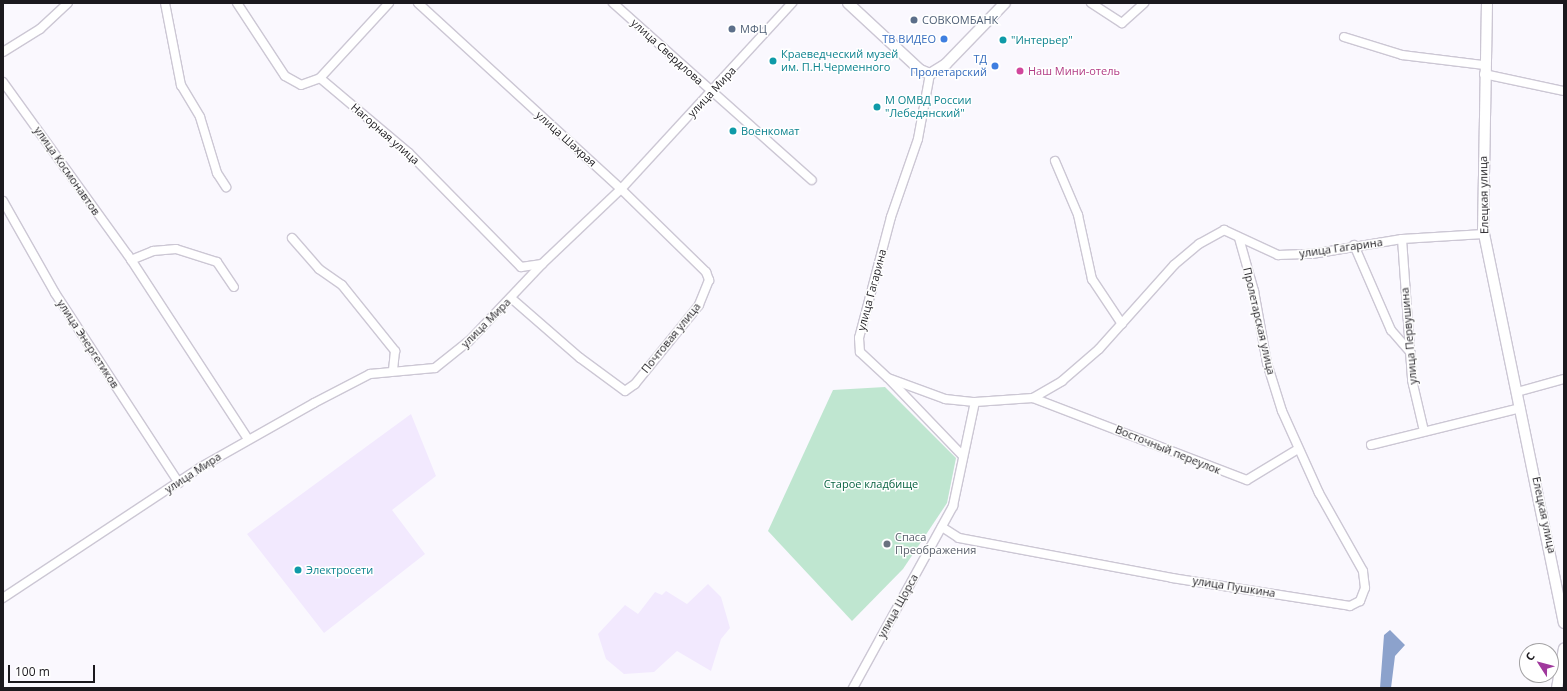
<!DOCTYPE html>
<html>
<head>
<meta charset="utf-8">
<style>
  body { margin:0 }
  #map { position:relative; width:1567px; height:691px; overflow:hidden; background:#faf8fe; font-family:"Open Sans",sans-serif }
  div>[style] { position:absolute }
  .built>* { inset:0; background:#f2e9fe }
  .green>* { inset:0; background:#bfe6d0 }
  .water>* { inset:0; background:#8ca2cc }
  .roads { filter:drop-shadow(1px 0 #ccc7d4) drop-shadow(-1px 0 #ccc7d4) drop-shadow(0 1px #ccc7d4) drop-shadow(0 -1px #ccc7d4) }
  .minor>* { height:8px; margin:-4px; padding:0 4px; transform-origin:4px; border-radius:4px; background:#fff }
  .major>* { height:10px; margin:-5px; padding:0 5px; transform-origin:5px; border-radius:5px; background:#fff }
  .dots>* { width:11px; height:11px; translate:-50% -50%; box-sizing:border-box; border:2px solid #fff; border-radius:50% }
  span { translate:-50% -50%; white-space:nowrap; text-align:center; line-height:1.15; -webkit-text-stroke:3px #fff; paint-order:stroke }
  .service-label { font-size:11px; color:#4e5e75 }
  .left { translate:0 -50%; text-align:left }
  .shop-label { font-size:11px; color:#366cbe }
  .right { translate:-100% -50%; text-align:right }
  .culture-label { font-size:11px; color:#0d838f }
  .street-label { font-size:11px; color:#1b191e }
  .hotel-label { font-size:11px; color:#b23c85 }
  .park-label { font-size:11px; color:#096341 }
  .worship-label { font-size:11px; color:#5b616d }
  .frame { position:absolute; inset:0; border:4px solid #1b191e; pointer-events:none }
  .north { position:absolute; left:1519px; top:643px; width:40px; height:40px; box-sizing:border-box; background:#fff; border:1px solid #a4a3a5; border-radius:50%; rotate:306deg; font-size:11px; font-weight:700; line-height:16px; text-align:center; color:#1b191e }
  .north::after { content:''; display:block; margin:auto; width:14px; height:18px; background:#a0399d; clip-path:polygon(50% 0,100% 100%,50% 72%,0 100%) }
  .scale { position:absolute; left:8px; top:665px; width:87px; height:18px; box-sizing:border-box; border:2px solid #1b191e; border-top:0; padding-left:5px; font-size:12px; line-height:14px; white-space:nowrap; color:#1b191e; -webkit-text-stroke:3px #fff; paint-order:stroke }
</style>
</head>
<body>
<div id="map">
  <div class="built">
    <div style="clip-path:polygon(411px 414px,436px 476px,392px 510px,425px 554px,324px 633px,247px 534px)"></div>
    <div style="clip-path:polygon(708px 584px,721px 597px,730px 628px,721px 639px,711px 671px,677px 651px,654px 672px,624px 674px,606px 659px,598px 634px,625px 605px,638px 614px,655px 592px,662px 595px,666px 591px,687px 604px)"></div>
  </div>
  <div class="green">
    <div style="clip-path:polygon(885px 387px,956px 458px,947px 503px,903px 569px,852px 621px,768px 531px,833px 390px)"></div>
  </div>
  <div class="water">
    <div style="clip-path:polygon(1390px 630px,1405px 645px,1395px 656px,1391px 688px,1380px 688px,1384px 635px)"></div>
  </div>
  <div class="roads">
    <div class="minor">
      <div style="left:165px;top:3px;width:84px;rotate:79deg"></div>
      <div style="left:181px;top:85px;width:37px;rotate:59deg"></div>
      <div style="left:200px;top:117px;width:59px;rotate:73.1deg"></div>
      <div style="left:217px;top:173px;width:17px;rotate:57deg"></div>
      <div style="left:237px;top:3px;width:87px;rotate:56.7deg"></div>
      <div style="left:285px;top:76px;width:18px;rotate:29deg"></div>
      <div style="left:301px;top:85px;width:20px;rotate:-20deg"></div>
      <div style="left:320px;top:78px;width:102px;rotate:-47.4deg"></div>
      <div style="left:418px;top:3px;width:275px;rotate:42.5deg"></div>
      <div style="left:621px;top:189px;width:119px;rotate:44.3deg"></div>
      <div style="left:706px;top:272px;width:9px;rotate:69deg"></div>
      <div style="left:709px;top:280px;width:27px;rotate:112deg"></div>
      <div style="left:699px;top:305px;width:102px;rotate:129deg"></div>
      <div style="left:635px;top:384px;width:12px;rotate:145deg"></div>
      <div style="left:625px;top:391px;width:56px;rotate:-143.7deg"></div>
      <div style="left:580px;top:358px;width:91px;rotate:-139deg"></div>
      <div style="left:613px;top:3px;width:266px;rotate:41.7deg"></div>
      <div style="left:1091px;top:3px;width:37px;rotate:33deg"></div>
      <div style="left:1122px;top:23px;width:30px;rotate:-42deg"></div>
      <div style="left:1344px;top:37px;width:61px;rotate:17.2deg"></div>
      <div style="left:1402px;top:55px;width:83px;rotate:7deg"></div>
      <div style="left:3px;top:52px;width:44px;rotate:-31.9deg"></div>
      <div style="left:40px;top:29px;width:38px;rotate:-43deg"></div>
      <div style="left:930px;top:74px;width:66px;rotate:100.5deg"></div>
      <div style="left:918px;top:139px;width:83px;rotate:109.1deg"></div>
      <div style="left:891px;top:217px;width:125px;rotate:104.8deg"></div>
      <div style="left:859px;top:338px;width:14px;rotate:86deg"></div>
      <div style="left:860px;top:352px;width:38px;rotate:43deg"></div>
      <div style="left:888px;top:378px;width:61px;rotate:20.2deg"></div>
      <div style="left:945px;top:399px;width:30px;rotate:6deg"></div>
      <div style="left:975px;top:402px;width:58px;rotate:-3.9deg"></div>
      <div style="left:1033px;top:398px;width:34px;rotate:-30deg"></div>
      <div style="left:1062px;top:381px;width:49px;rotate:-40.9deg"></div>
      <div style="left:1099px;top:349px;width:113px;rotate:-48.2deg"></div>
      <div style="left:1174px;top:265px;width:33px;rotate:-40deg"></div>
      <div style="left:1199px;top:244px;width:29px;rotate:-29deg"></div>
      <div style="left:1224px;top:230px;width:60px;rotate:24.8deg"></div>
      <div style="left:1278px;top:255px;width:34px;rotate:-2deg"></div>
      <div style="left:1312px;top:254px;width:91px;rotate:-9.5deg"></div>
      <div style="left:1402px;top:239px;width:82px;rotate:-3.5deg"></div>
      <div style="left:1484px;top:74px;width:82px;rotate:12deg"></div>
      <div style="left:320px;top:78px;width:116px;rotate:40.1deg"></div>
      <div style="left:409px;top:153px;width:160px;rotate:45.5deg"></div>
      <div style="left:521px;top:267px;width:21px;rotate:-8deg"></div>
      <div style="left:3px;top:82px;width:213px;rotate:54.2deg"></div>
      <div style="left:128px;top:255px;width:220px;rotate:56.9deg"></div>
      <div style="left:1055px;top:161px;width:59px;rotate:66.9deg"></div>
      <div style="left:1078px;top:215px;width:66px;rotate:77.7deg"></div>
      <div style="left:1092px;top:279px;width:54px;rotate:56.3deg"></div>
      <div style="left:3px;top:201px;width:106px;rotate:60.5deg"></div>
      <div style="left:55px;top:293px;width:227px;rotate:56.9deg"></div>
      <div style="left:292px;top:238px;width:41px;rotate:48.9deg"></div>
      <div style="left:319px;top:269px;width:28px;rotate:35deg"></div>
      <div style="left:342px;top:285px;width:85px;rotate:51.2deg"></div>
      <div style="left:395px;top:351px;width:20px;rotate:96deg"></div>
      <div style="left:1402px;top:239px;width:141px;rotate:85.9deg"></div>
      <div style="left:1412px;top:380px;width:52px;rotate:76.8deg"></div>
      <div style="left:1354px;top:245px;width:93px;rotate:66.5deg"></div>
      <div style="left:1391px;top:330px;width:30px;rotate:49deg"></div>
      <div style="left:131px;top:260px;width:24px;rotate:-22deg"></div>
      <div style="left:153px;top:251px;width:23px;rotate:-5deg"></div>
      <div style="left:176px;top:249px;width:43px;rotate:17.6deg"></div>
      <div style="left:217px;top:262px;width:30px;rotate:56deg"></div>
      <div style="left:890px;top:380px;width:104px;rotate:46.2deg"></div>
      <div style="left:1517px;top:392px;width:49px;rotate:-15.5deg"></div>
      <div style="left:1033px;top:398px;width:229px;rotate:21deg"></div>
      <div style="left:1247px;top:480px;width:60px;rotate:-31.3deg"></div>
      <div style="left:1371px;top:445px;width:154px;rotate:-13.9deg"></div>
      <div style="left:942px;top:527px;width:20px;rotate:33deg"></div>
      <div style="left:959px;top:538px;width:217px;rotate:10.6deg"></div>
      <div style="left:1172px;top:578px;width:180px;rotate:8.9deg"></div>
      <div style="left:1350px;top:606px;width:11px;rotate:-27deg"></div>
      <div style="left:1360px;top:601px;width:14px;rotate:-69deg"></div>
      <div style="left:1365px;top:588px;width:17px;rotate:-97deg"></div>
      <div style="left:1363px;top:571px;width:90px;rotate:-119.4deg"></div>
      <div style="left:1319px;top:493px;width:90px;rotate:-114.3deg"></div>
      <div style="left:1282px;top:411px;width:50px;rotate:-107.4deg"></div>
      <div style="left:1267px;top:363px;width:73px;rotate:-100.2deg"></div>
      <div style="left:1254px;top:291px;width:55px;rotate:-105.8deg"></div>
      <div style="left:3px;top:598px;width:237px;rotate:-33.5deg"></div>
      <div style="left:201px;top:467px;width:130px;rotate:-29.5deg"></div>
      <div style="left:314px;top:403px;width:63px;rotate:-27.4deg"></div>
      <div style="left:370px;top:374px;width:65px;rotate:-5.3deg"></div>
      <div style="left:435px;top:368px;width:43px;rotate:-38.5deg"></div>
      <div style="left:469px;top:341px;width:106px;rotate:-46.5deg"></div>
      <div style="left:542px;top:264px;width:109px;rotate:-43.5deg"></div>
      <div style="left:621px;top:189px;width:253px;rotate:-47.4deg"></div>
      <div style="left:853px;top:688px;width:208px;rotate:-61.2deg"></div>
      <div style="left:953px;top:506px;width:106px;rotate:-78.1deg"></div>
    </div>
    <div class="major">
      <div style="left:848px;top:3px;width:98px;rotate:42.9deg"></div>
      <div style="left:920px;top:70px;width:11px;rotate:22deg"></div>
      <div style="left:930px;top:74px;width:19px;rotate:-32deg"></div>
      <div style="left:946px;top:64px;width:85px;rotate:-46deg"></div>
      <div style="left:1487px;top:3px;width:226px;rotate:91deg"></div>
      <div style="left:1483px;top:229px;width:402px;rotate:78.4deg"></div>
      <div style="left:1557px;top:688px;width:40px;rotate:-80deg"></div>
    </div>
  </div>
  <div class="dots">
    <div style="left:914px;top:20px;background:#5c6f8a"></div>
    <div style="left:732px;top:29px;background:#5c6f8a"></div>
    <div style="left:944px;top:39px;background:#3f7fe0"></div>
    <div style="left:1003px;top:40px;background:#0f9aa8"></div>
    <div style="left:773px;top:61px;background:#0f9aa8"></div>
    <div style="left:995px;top:66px;background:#3f7fe0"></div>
    <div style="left:1020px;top:71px;background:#d1479c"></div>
    <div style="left:877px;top:107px;background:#0f9aa8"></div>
    <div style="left:733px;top:131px;background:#0f9aa8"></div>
    <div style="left:887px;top:544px;background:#6b7280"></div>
    <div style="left:298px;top:570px;background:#0f9aa8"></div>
  </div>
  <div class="service-label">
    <span class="left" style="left:922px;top:20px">СОВКОМБАНК</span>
    <span class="left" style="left:740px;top:29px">МФЦ</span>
  </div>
  <div class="shop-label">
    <span class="right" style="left:936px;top:39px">ТВ ВИДЕО</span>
    <span class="right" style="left:987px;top:66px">ТД<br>Пролетарский</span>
  </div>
  <div class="culture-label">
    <span class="left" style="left:1011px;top:40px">"Интерьер"</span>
    <span class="left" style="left:781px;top:61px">Краеведческий музей<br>им. П.Н.Черменного</span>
    <span class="left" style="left:885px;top:107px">М ОМВД России<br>"Лебедянский"</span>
    <span class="left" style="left:741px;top:131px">Военкомат</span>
    <span class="left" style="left:306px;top:570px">Электросети</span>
  </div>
  <div class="street-label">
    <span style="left:667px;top:52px;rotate:42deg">улица Свердлова</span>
    <span style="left:712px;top:92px;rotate:-47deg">улица Мира</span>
    <span style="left:385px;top:134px;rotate:41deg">Нагорная улица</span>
    <span style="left:566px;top:139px;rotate:42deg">улица Шахрая</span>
    <span style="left:67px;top:171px;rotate:55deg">улица Космонавтов</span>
    <span style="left:1484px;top:195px;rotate:-91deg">Елецкая улица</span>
    <span style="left:1341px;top:248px;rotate:-8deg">улица Гагарина</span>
    <span style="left:872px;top:290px;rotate:-75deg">улица Гагарина</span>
    <span style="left:1259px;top:321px;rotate:77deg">Пролетарская улица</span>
    <span style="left:486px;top:323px;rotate:-45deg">улица Мира</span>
    <span style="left:1409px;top:336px;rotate:-95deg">улица Первушина</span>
    <span style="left:671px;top:338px;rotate:-51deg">Почтовая улица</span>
    <span style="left:88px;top:344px;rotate:57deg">улица Энергетиков</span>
    <span style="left:1168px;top:450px;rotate:22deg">Восточный переулок</span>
    <span style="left:193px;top:473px;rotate:-33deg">улица Мира</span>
    <span style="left:1544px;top:515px;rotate:78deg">Елецкая улица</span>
    <span style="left:1234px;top:587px;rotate:9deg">улица Пушкина</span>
    <span style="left:898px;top:606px;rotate:-61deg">улица Щорса</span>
  </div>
  <div class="hotel-label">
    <span class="left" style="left:1028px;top:71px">Наш Мини-отель</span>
  </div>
  <div class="park-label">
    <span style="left:871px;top:484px">Старое кладбище</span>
  </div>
  <div class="worship-label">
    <span class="left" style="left:895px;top:544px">Спаса<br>Преображения</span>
  </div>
  <div class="frame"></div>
  <div class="north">С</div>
  <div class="scale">100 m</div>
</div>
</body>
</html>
